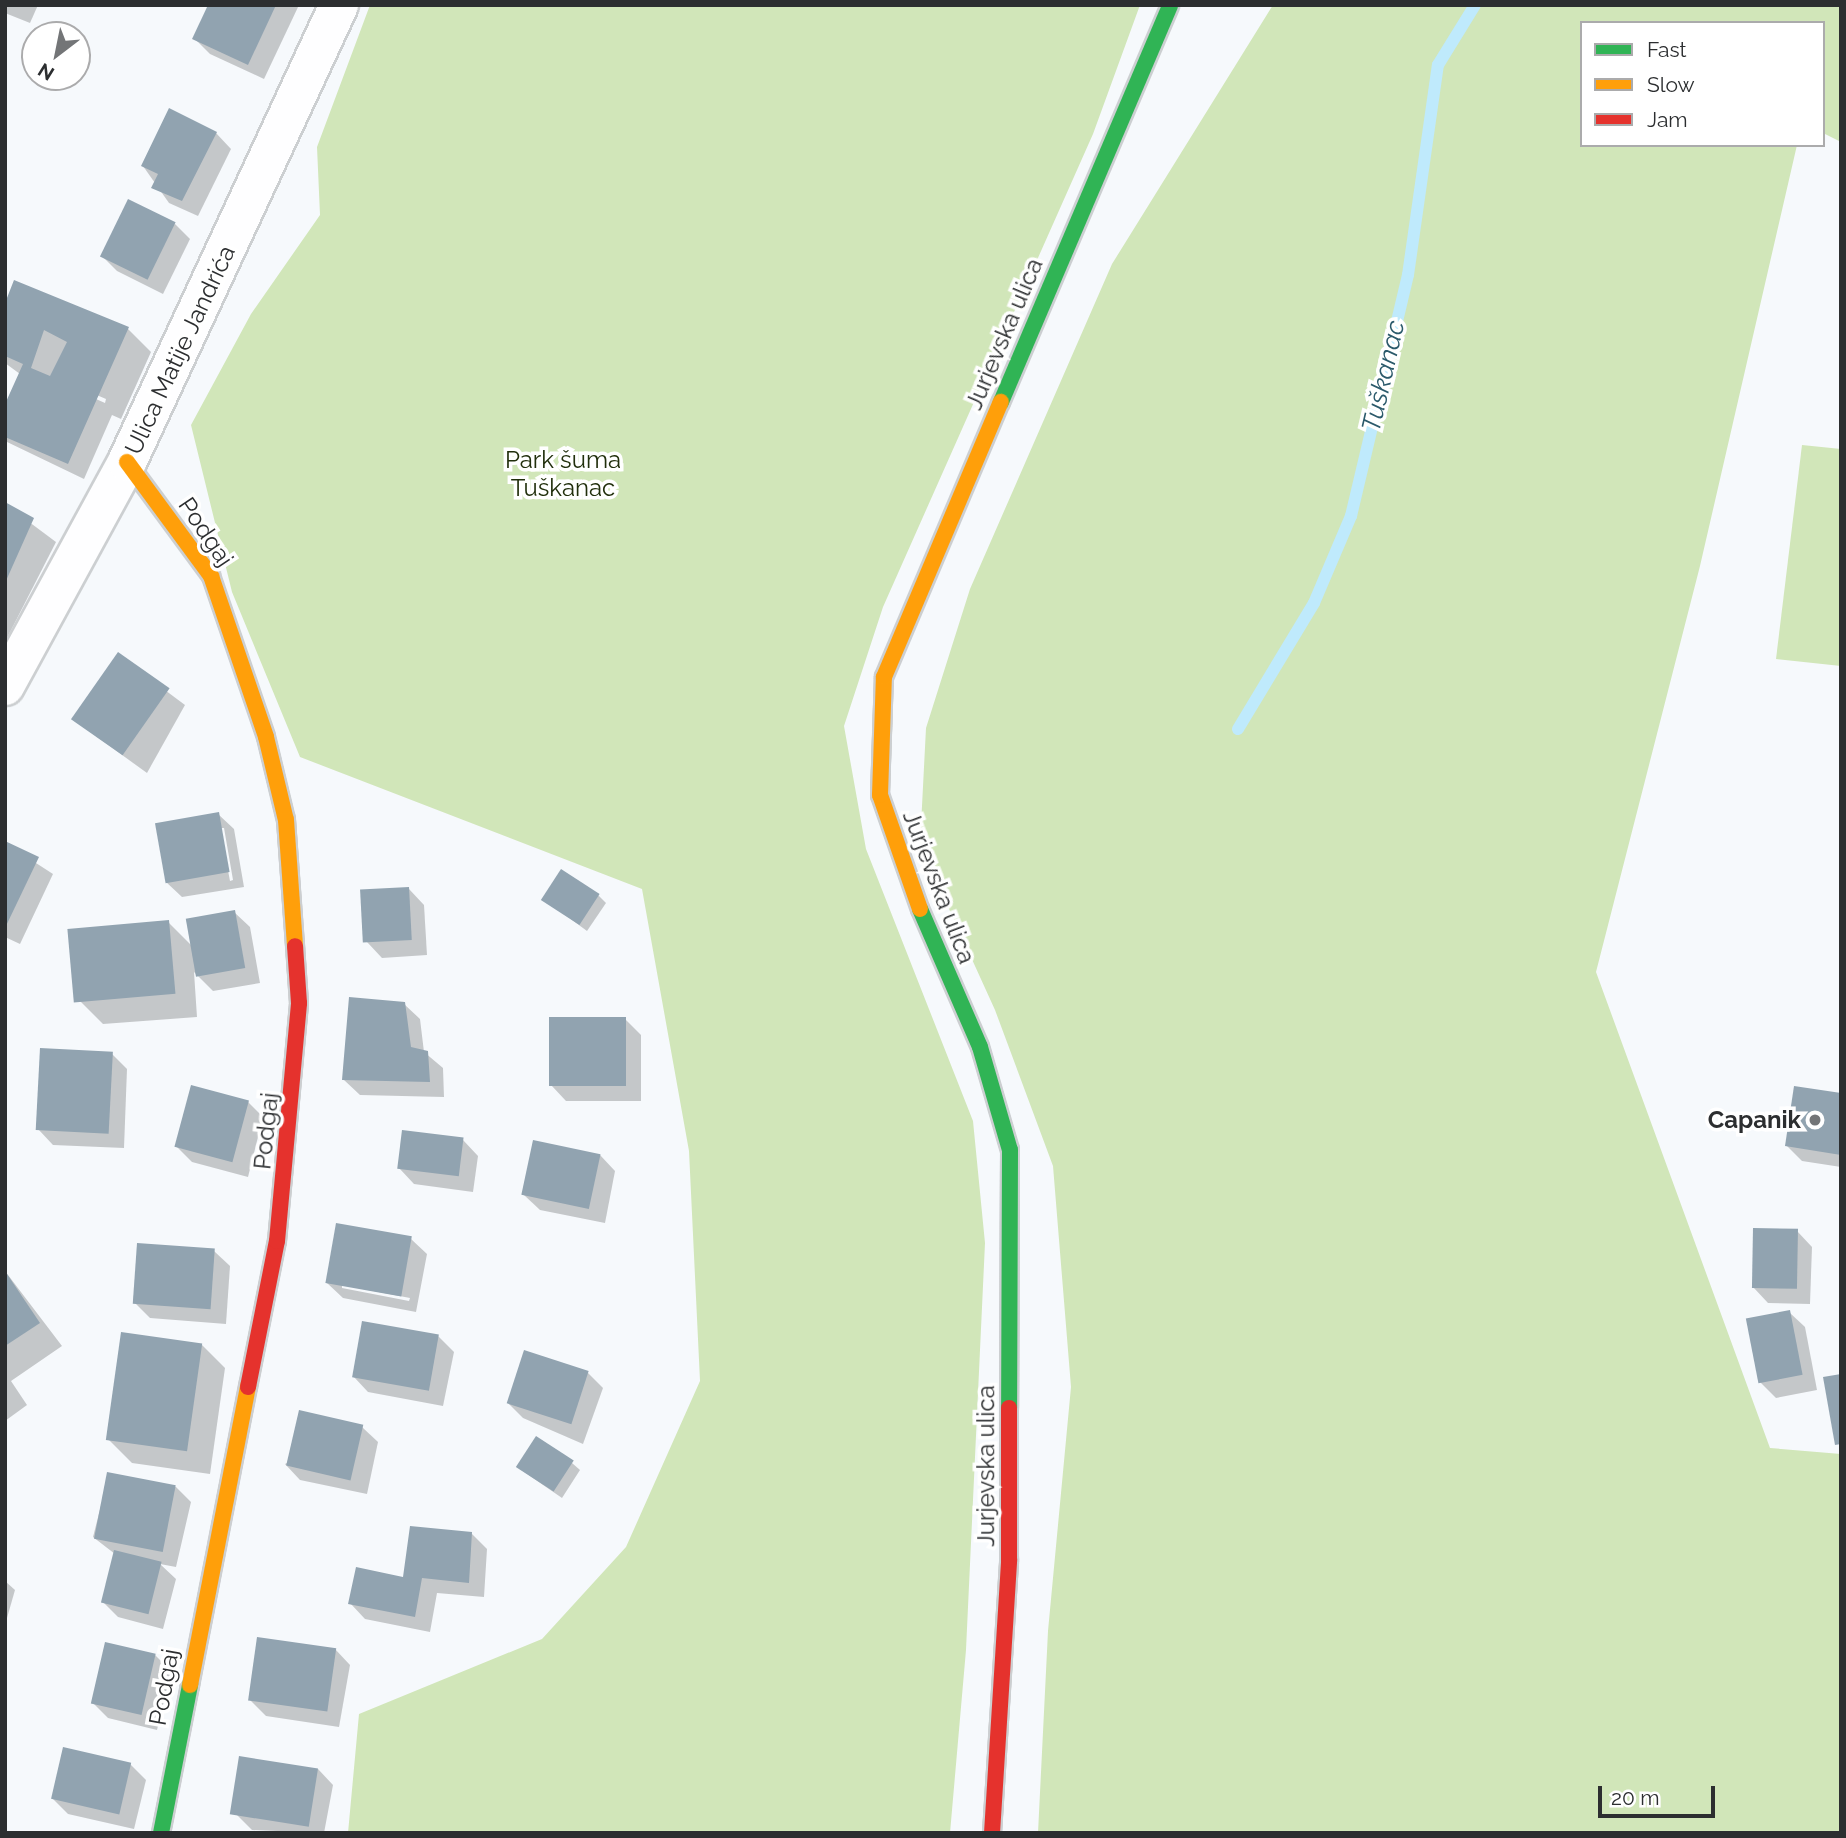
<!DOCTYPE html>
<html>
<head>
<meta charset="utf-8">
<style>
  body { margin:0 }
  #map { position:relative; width:1846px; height:1838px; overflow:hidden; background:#f6f9fc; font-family:Raleway,sans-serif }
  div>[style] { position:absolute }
  .green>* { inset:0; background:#d1e6b9 }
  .shadow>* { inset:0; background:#0003 }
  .stream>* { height:12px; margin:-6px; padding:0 6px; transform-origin:6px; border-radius:6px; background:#bfeafc }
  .building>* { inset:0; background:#91a3b0; transform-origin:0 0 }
  .roads { filter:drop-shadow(2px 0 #cccfd1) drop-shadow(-2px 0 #cccfd1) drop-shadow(0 2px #cccfd1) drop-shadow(0 -2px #cccfd1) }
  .street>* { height:38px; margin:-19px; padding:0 19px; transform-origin:19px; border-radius:19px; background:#fefeff }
  .fast>* { height:16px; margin:-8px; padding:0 8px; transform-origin:8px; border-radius:8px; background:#30b455 }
  .slow>* { height:16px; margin:-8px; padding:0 8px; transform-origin:8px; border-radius:8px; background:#ff9f0a }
  .jam>* { height:16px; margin:-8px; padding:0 8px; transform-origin:8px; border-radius:8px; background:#e5322d }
  .dots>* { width:19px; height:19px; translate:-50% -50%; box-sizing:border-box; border:4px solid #fff; border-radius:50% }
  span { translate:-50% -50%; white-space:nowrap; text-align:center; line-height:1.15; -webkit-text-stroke:7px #fff; paint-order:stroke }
  .street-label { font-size:24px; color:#2c2e30 }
  .park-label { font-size:24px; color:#212f0c }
  .poi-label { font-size:24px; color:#2c2e30; font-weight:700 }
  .right { translate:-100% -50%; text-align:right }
  .water-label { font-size:26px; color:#2b5a6b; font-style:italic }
  .frame { position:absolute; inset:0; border:7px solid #2c2e30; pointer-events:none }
  .legend { position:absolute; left:1580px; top:21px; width:245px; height:126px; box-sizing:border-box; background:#fff; border:2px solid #ababac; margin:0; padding:9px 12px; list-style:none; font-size:21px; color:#2c2e30 }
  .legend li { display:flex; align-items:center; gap:14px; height:35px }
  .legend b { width:35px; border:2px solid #ababac }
  .north { position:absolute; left:21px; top:21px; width:70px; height:70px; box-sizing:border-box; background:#fff; border:2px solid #ababac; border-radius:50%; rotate:212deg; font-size:19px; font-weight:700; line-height:28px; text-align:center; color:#2c2e30 }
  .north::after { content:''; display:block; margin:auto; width:24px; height:32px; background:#737577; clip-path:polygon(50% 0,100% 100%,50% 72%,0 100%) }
  .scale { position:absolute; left:1598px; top:1786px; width:117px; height:32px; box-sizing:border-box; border:4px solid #2c2e30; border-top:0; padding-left:9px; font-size:21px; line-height:24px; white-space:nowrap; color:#2c2e30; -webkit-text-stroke:5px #fff; paint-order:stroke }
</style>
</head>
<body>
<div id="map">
  <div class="green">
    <div style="clip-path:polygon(370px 5px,1140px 5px,1093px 134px,883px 607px,844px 726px,866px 849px,973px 1121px,985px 1243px,966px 1650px,950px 1833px,348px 1833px,359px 1714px,542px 1639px,626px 1547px,700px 1381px,689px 1151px,642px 889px,300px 757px,232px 592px,191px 425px,251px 314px,320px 215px,317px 147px)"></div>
    <div style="clip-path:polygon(1273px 5px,1841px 5px,1841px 142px,1823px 133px,1823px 23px,1582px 23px,1582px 145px,1797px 145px,1700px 566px,1596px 972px,1770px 1448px,1841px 1454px,1841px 1833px,1038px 1833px,1048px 1631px,1071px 1387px,1053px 1166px,995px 1010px,920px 845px,926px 728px,970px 589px,1112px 264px)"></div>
    <div style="clip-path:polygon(1802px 445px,1841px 449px,1841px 666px,1776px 659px)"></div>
  </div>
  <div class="shadow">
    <div style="clip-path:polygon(5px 5px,38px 5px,30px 23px,5px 13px)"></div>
    <div style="clip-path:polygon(210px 5px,299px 5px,264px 79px,210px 54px,194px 38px)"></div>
    <div style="clip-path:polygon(216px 133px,231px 149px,198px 216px,169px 203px,143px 166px)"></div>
    <div style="clip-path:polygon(175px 224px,190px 239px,163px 294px,117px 271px,102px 256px)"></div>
    <div style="clip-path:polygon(evenodd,5px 308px,128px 329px,151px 352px,121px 419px,112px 415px,84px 479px,5px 441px,5px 408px,20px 374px,5px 363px,5px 308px,78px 387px,106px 399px,105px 403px,78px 391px,78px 387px)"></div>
    <div style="clip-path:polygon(5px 504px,56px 542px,5px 642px)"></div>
    <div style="clip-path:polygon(118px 655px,185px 705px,147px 773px,75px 721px)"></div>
    <div style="clip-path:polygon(evenodd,218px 814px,234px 829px,244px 887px,182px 897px,166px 882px,218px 814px,220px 828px,224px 828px,233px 880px,230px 881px,220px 828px)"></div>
    <div style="clip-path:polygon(5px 843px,53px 874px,20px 944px,5px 937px)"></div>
    <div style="clip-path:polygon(409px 889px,424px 905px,427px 955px,382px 958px,367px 942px)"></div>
    <div style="clip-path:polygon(598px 895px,606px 903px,587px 931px,549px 903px)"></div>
    <div style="clip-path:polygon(234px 912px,250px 927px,260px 983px,213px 991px,194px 972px,197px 1017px,103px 1024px,80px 1001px,168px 922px,192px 946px)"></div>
    <div style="clip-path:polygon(404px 1004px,420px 1019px,424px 1052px,443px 1068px,444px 1097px,360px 1095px,344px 1080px)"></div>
    <div style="clip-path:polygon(625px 1019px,641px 1035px,641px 1101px,566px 1101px,551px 1085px)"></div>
    <div style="clip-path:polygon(112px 1054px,127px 1069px,124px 1148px,53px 1145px,38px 1129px)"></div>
    <div style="clip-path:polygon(1841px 1095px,1841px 1167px,1802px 1161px,1787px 1146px)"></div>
    <div style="clip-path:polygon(248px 1102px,263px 1117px,248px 1177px,192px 1162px,176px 1146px)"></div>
    <div style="clip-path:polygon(463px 1140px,478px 1156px,473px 1192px,414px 1184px,399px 1168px)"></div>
    <div style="clip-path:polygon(600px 1155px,615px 1171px,605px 1223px,540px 1210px,524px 1195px)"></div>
    <div style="clip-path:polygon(1797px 1231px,1812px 1247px,1810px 1304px,1768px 1303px,1753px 1287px)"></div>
    <div style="clip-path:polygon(evenodd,411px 1239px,427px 1254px,416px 1312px,343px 1298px,327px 1283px,411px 1239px,342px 1285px,410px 1298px,409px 1301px,342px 1288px,342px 1285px)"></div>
    <div style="clip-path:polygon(214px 1251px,230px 1266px,226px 1324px,150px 1318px,135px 1303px)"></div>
    <div style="clip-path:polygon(5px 1271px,62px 1346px,11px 1381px,27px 1405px,5px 1421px)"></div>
    <div style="clip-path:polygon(1789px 1312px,1805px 1327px,1817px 1390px,1776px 1398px,1760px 1382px)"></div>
    <div style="clip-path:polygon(438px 1336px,454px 1352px,443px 1406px,368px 1392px,353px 1376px)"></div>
    <div style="clip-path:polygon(202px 1345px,225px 1368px,210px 1474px,132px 1463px,108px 1439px)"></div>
    <div style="clip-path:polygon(588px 1373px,603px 1388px,583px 1444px,523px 1418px,508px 1403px)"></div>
    <div style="clip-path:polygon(362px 1427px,378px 1442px,367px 1494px,300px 1480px,285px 1464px)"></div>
    <div style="clip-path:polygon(572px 1463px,580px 1470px,562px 1498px,517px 1467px)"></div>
    <div style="clip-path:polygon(109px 1474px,176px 1487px,191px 1502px,176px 1567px,160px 1564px,176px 1579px,163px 1629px,118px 1617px,102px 1601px,115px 1554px,93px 1537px)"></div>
    <div style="clip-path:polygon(471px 1533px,487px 1549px,484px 1597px,437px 1593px,430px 1632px,365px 1619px,350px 1603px,404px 1579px)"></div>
    <div style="clip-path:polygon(5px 1581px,15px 1590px,5px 1625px)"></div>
    <div style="clip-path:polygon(335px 1649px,350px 1665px,339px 1727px,266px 1716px,250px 1700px)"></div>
    <div style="clip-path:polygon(155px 1655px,171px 1671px,157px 1730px,108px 1718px,93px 1703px)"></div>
    <div style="clip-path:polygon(130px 1764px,146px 1780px,134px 1829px,68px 1814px,53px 1799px)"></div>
    <div style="clip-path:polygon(318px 1769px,333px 1785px,324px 1833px,252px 1830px,236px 1814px)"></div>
  </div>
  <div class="stream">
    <div style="left:1238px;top:729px;width:147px;rotate:-58.9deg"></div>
    <div style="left:1314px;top:603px;width:95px;rotate:-67deg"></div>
    <div style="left:1351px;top:516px;width:248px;rotate:-76.7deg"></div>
    <div style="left:1408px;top:275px;width:212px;rotate:-81.9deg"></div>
    <div style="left:1438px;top:65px;width:70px;rotate:-58.3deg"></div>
  </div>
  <div class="building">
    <div style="clip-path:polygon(208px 5px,276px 5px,248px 65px,192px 39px)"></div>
    <div style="clip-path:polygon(169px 108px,217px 132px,182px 201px,151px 188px,158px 174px,141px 166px)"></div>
    <div style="left:128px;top:199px;width:53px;height:64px;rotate:26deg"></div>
    <div style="clip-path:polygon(evenodd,14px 280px,129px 327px,68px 464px,5px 437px,5px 404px,23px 364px,5px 356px,5px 303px,14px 280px,44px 330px,67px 342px,50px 376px,31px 368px,44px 330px)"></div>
    <div style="clip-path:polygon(5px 502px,34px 518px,5px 583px)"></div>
    <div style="left:118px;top:652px;width:63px;height:82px;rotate:35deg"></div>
    <div style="left:219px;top:812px;width:61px;height:65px;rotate:80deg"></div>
    <div style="clip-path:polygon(5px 841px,39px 857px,5px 928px)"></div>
    <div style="left:561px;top:869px;width:46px;height:37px;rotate:33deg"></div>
    <div style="left:409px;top:887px;width:53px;height:49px;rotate:87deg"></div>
    <div style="left:235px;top:910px;width:59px;height:50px;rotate:80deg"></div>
    <div style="left:169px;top:920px;width:74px;height:102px;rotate:85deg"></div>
    <div style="clip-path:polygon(349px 997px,405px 1002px,411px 1047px,428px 1051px,430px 1082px,342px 1080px)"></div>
    <div style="left:549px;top:1017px;width:77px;height:69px"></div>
    <div style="left:40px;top:1048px;width:73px;height:82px;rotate:3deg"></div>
    <div style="left:191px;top:1085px;width:60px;height:64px;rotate:15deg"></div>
    <div style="clip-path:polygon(1794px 1086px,1841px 1093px,1841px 1155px,1785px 1146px)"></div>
    <div style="left:402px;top:1130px;width:62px;height:39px;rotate:7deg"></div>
    <div style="left:533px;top:1140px;width:69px;height:56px;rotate:12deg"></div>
    <div style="left:336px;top:1223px;width:77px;height:61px;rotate:10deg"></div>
    <div style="left:1753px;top:1228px;width:45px;height:60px;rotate:1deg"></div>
    <div style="left:137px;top:1243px;width:78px;height:61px;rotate:4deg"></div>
    <div style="clip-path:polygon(5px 1271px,40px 1323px,5px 1346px)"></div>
    <div style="left:1790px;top:1310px;width:66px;height:45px;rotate:79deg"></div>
    <div style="left:362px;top:1321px;width:78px;height:57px;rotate:10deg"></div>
    <div style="left:121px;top:1332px;width:82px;height:109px;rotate:8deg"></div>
    <div style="left:524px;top:1350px;width:68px;height:56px;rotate:18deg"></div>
    <div style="clip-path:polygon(1841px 1374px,1841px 1444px,1835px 1445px,1823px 1377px)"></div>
    <div style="left:299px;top:1410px;width:66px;height:57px;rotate:13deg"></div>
    <div style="left:536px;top:1436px;width:45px;height:37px;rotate:33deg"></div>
    <div style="left:107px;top:1472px;width:70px;height:68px;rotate:11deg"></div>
    <div style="clip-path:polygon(410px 1526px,472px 1532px,469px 1583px,422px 1578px,415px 1617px,348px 1604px,356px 1567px,403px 1577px)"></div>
    <div style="left:114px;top:1550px;width:49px;height:54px;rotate:14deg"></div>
    <div style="left:257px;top:1637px;width:80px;height:64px;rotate:8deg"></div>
    <div style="left:105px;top:1642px;width:52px;height:63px;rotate:13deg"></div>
    <div style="left:63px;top:1747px;width:70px;height:53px;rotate:13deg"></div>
    <div style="left:239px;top:1756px;width:80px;height:59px;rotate:9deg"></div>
  </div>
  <div class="roads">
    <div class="street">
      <div style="left:5px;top:686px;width:255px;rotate:-61.4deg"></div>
      <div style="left:127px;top:462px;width:504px;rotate:-65.11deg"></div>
    </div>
    <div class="fast">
      <div style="left:1001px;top:402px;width:431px;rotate:-66.9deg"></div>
      <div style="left:920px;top:909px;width:150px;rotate:66.5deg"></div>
      <div style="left:980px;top:1047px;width:107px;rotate:73.8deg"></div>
      <div style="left:1010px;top:1150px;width:258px;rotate:90.2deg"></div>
      <div style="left:161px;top:1833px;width:151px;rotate:-78.9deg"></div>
    </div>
    <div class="slow">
      <div style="left:127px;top:462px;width:142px;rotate:53.6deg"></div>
      <div style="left:211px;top:576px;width:170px;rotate:71.1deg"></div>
      <div style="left:266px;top:737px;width:85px;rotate:76.5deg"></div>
      <div style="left:286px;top:820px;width:126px;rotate:85.9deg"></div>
      <div style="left:920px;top:909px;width:121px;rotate:-109.3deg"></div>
      <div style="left:880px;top:795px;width:118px;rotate:-88.1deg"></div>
      <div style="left:884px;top:677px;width:299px;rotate:-67deg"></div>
      <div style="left:190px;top:1685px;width:304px;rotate:-79deg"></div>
    </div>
    <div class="jam">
      <div style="left:248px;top:1387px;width:149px;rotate:-78.8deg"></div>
      <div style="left:277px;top:1241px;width:239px;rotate:-84.7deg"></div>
      <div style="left:299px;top:1003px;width:57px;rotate:-94deg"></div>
      <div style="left:992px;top:1833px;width:274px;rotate:-86.4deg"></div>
      <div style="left:1009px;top:1560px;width:152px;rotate:-90deg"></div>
    </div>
  </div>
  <div class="dots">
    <div style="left:1815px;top:1120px;background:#737577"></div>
  </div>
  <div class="street-label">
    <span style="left:1004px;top:334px;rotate:-67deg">Jurjevska ulica</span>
    <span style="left:180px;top:350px;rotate:-65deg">Ulica Matije Jandrića</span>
    <span style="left:206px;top:532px;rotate:56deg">Podgaj</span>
    <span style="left:939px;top:887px;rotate:69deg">Jurjevska ulica</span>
    <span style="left:266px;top:1131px;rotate:-84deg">Podgaj</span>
    <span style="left:986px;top:1466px;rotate:-90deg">Jurjevska ulica</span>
    <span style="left:164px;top:1687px;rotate:-80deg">Podgaj</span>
  </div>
  <div class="park-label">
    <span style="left:563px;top:474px">Park šuma<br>Tuškanac</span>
  </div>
  <div class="poi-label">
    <span class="right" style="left:1801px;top:1120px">Capanik</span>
  </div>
  <div class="water-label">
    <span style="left:1384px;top:376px;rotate:-77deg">Tuškanac</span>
  </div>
  <div class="frame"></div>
  <ul class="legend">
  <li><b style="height:9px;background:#30b455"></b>Fast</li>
  <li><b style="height:9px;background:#ff9f0a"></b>Slow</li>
  <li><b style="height:9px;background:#e5322d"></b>Jam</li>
  </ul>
  <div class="north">N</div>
  <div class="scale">20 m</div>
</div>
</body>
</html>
